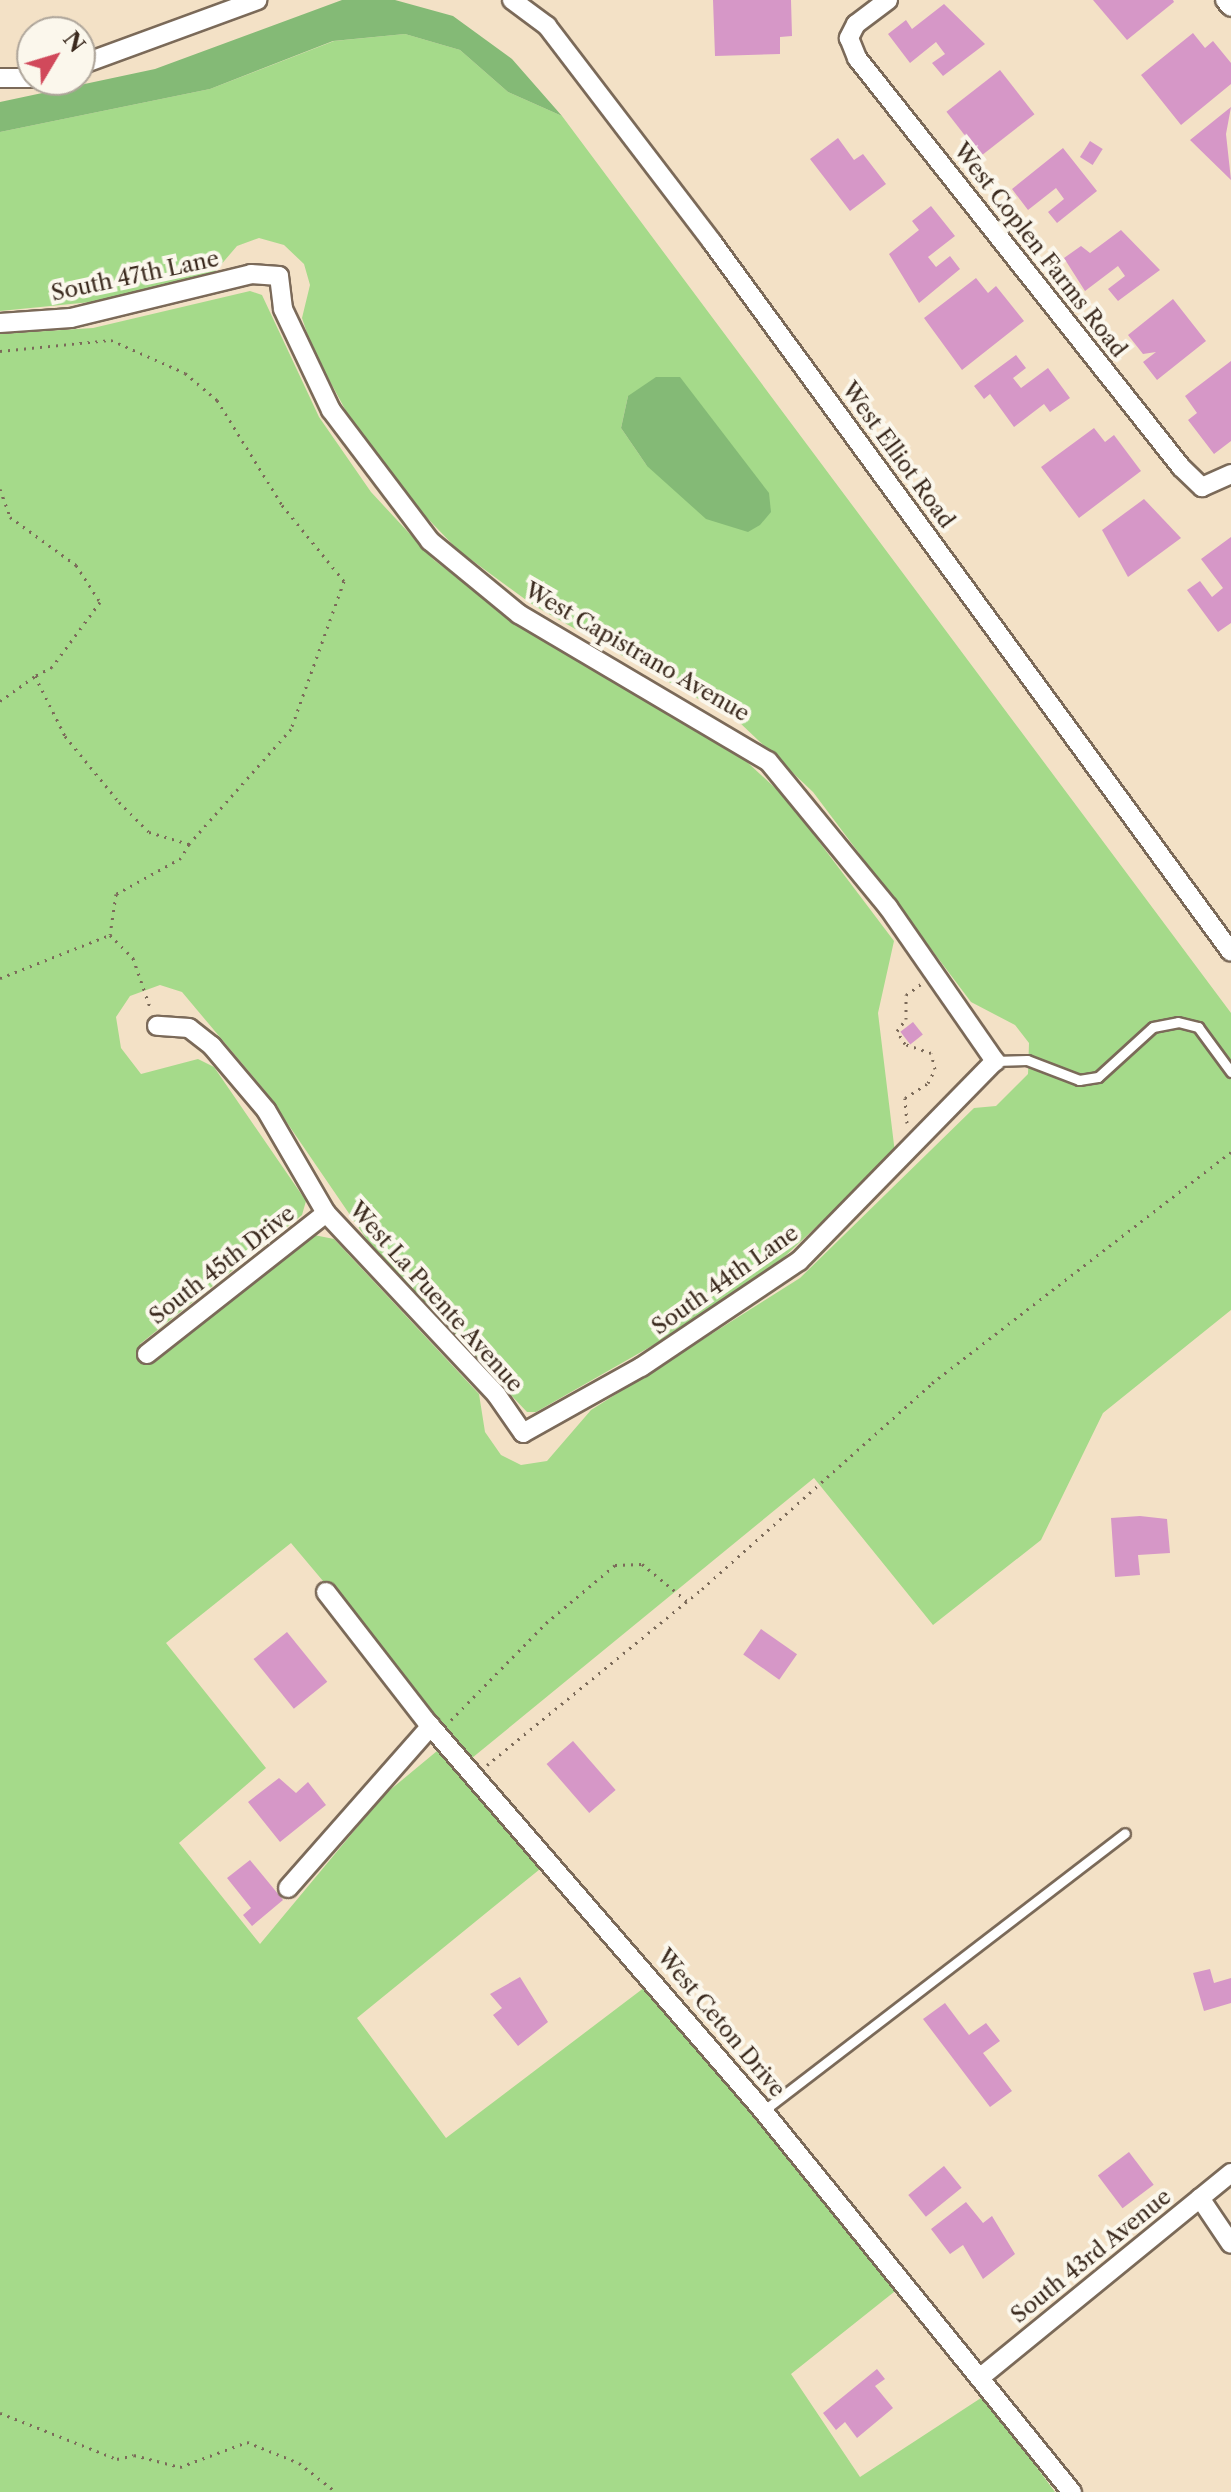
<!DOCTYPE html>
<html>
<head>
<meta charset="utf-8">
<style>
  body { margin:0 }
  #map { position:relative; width:1231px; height:2492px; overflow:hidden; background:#f3e1c6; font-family:"Libre Caslon Text",serif }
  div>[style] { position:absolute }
  .green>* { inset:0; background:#a5da8a }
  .forest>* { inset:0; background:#84ba76 }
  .building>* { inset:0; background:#d697c7; transform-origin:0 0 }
  .path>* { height:3px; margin-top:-1.5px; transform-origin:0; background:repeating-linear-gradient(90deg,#7b6a59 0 2px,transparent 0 8px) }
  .roads { filter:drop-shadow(2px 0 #7b6a59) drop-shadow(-2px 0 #7b6a59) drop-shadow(0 2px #7b6a59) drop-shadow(0 -2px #7b6a59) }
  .service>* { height:9px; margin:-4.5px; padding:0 4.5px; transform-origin:4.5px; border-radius:4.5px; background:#fff }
  .minor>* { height:18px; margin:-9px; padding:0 9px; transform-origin:9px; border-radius:9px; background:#fff }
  span { translate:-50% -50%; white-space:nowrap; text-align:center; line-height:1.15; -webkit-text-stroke:8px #fbf7ec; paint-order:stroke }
  .street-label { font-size:22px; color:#3b2a1e }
  .north { position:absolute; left:16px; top:16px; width:80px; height:80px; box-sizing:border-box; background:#fbf7ec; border:2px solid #aea59a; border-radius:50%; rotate:52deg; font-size:22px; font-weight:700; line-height:32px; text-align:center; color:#3b2a1e }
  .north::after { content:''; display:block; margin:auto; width:28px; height:36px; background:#d1495b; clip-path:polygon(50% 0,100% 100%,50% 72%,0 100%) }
</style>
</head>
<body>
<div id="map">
  <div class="green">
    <div style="clip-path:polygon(evenodd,405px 34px,460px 50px,508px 92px,562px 116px,1231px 1013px,1231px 1310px,1103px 1413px,1041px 1540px,933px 1625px,814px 1478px,472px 1758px,291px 1543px,166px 1643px,266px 1768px,179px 1843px,260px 1944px,384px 1795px,437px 1751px,545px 1865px,357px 2018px,446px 2138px,649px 1984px,899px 2288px,791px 2374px,860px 2477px,984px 2396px,1055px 2492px,0 2492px,0 334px,93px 328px,250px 291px,262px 295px,319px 417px,371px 492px,434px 560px,519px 625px,721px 738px,786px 798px,894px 941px,878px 1013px,895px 1153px,782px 1259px,699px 1319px,536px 1412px,527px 1412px,374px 1250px,266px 1092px,182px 992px,160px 985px,130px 996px,116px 1017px,121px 1048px,141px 1074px,198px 1059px,214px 1067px,306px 1201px,302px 1215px,140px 1344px,154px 1363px,314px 1235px,334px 1239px,479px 1394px,485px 1432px,501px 1455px,521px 1465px,547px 1461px,591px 1410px,800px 1278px,974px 1108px,996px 1106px,1028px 1074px,1029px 1043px,1015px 1025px,971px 1002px,813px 792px,739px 722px,533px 605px,458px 550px,405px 495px,360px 437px,312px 348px,302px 318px,310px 285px,304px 264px,284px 245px,259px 238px,237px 246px,213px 274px,101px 301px,0 311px,0 132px,210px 89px,334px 41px,405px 34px,628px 396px,647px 466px,621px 428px,628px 396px)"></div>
  </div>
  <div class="forest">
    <div style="clip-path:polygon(342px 0,395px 0,453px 16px,512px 59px,562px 116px,508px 92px,460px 50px,405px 34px,333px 41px,210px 89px,0 132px,0 102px,155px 69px)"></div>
    <div style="clip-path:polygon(656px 377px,680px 377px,769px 493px,771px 512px,760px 525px,748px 532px,706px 519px,647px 466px,621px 428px,628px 396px)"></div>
  </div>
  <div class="building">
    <div style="clip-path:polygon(713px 0,791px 0,792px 36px,780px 37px,780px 54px,715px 56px)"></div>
    <div style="clip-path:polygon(1093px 0,1173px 0,1174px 2px,1127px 40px)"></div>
    <div style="clip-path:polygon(944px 4px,985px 44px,943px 76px,932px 63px,945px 54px,936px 42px,910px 63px,888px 34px,906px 20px,912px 29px)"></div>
    <div style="clip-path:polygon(1193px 33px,1205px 48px,1213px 41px,1231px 63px,1231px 84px,1181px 125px,1141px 75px)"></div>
    <div style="left:1000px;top:70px;width:56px;height:68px;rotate:52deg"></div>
    <div style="clip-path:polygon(1231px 107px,1226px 134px,1231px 180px,1190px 140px)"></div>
    <div style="clip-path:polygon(838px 138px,854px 160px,863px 154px,886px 184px,850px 211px,810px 159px)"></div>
    <div style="left:1090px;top:141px;width:15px;height:19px;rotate:32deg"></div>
    <div style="clip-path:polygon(1063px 148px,1097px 191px,1057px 223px,1048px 212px,1064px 199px,1056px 188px,1028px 210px,1012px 189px)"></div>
    <div style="clip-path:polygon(931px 206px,955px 236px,928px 257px,936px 267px,950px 256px,960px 269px,919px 303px,889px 254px,919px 230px,912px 221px)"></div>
    <div style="clip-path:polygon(1121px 230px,1160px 270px,1118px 301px,1108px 289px,1125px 276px,1118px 266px,1085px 291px,1064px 258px,1081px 246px,1090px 253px)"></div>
    <div style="clip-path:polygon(976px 278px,988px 293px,996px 286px,1024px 321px,962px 370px,924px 318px)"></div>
    <div style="clip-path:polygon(1173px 299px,1206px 341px,1157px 380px,1143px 362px,1156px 352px,1143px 354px,1128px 335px)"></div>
    <div style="clip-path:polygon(1016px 355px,1026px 368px,1013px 378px,1021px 388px,1048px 368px,1070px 398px,1050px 412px,1044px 404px,1014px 427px,990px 394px,984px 399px,974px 386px)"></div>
    <div style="clip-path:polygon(1231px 361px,1231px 441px,1214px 454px,1188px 420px,1197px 413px,1185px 396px)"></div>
    <div style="clip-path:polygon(1094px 428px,1105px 442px,1114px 435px,1141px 471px,1079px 518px,1041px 467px)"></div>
    <div style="clip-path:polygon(1144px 499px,1181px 538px,1128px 577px,1102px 530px)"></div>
    <div style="clip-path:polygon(1231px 537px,1231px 623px,1218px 632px,1187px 590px,1200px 581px,1212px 597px,1223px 588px,1201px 559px)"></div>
    <div style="left:913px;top:1022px;width:16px;height:16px;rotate:52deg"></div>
    <div style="clip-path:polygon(1140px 1516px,1167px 1519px,1170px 1553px,1138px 1555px,1140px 1575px,1115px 1577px,1111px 1518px)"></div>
    <div style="left:761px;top:1629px;width:44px;height:31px;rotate:35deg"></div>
    <div style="left:287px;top:1632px;width:64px;height:43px;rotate:51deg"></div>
    <div style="left:573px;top:1741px;width:65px;height:35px;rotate:49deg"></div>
    <div style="clip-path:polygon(279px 1778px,296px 1793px,308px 1782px,326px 1805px,280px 1842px,248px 1802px)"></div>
    <div style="clip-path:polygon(250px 1860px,283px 1900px,252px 1926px,243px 1915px,251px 1908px,227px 1878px)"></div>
    <div style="clip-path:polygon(1210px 1969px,1214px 1983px,1231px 1978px,1231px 2003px,1204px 2011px,1193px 1973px)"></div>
    <div style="clip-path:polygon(520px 1977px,548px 2022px,518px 2046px,493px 2015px,502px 2008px,490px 1994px)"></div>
    <div style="clip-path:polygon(945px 2003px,969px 2035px,986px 2023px,1000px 2041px,983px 2053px,1012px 2091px,990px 2107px,923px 2019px)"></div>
    <div style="left:1129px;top:2152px;width:41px;height:39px;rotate:53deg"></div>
    <div style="left:944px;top:2166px;width:28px;height:46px;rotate:51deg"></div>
    <div style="clip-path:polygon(966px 2202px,983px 2223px,992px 2216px,1015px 2254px,983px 2279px,963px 2245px,950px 2254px,931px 2229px)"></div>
    <div style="clip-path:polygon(877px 2369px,885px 2379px,875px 2386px,893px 2408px,857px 2438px,845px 2422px,836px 2430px,823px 2413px)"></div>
  </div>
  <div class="path">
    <div style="left:0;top:351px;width:112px;rotate:-5.7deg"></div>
    <div style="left:111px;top:340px;width:81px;rotate:24deg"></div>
    <div style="left:185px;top:373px;width:42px;rotate:40.2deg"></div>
    <div style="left:217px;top:400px;width:123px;rotate:58.2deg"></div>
    <div style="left:282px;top:505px;width:98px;rotate:50.8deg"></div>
    <div style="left:344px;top:581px;width:157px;rotate:109.7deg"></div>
    <div style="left:291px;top:729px;width:154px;rotate:131.6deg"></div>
    <div style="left:0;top:489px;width:30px;rotate:70deg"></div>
    <div style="left:10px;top:517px;width:82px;rotate:36deg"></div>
    <div style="left:76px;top:565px;width:44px;rotate:57deg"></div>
    <div style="left:100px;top:602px;width:81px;rotate:126.4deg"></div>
    <div style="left:52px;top:667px;width:19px;rotate:152deg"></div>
    <div style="left:0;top:701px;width:43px;rotate:-35.5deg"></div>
    <div style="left:35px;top:676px;width:67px;rotate:63.4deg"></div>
    <div style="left:65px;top:736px;width:85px;rotate:50.7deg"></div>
    <div style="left:119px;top:802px;width:42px;rotate:45deg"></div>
    <div style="left:149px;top:832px;width:42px;rotate:16.7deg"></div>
    <div style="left:189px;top:844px;width:16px;rotate:120deg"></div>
    <div style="left:181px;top:858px;width:74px;rotate:151deg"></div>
    <div style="left:116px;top:894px;width:41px;rotate:98.3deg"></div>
    <div style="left:0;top:978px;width:118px;rotate:-21.4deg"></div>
    <div style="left:110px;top:935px;width:33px;rotate:45deg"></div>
    <div style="left:133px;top:958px;width:55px;rotate:70.9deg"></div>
    <div style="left:907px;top:1123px;width:25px;rotate:-95deg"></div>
    <div style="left:905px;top:1098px;width:27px;rotate:-33deg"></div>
    <div style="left:928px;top:1083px;width:16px;rotate:-63deg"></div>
    <div style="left:935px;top:1069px;width:16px;rotate:-104deg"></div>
    <div style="left:931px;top:1053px;width:28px;rotate:-161deg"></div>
    <div style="left:905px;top:1044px;width:15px;rotate:-122deg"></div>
    <div style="left:897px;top:1031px;width:15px;rotate:-53deg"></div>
    <div style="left:906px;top:1019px;width:24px;rotate:-90deg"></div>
    <div style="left:906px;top:995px;width:19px;rotate:-36deg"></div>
    <div style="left:451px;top:1720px;width:136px;rotate:-45.6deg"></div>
    <div style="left:546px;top:1623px;width:90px;rotate:-40deg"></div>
    <div style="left:615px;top:1565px;width:27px;rotate:-2deg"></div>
    <div style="left:642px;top:1564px;width:58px;rotate:39.4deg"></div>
    <div style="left:487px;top:1765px;width:278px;rotate:-39.3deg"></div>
    <div style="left:702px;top:1589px;width:309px;rotate:-41.8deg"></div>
    <div style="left:932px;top:1383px;width:378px;rotate:-37.7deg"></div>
    <div style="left:0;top:2413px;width:126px;rotate:21.5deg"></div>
    <div style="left:117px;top:2459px;width:17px;rotate:-13deg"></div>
    <div style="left:134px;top:2455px;width:48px;rotate:14.6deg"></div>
    <div style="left:180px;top:2467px;width:72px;rotate:-20.5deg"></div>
    <div style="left:247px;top:2442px;width:56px;rotate:22deg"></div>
    <div style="left:299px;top:2463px;width:47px;rotate:38.1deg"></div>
  </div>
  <div class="roads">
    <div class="service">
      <div style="left:995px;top:1061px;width:32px;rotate:-2deg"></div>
      <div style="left:1027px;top:1060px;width:56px;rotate:21deg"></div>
      <div style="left:1079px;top:1080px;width:19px;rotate:-9deg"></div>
      <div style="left:1098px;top:1077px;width:74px;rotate:-42.3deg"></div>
      <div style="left:1153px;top:1027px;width:25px;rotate:-11deg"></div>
      <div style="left:1178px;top:1022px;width:21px;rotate:14deg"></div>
      <div style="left:1198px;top:1027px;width:56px;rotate:53.7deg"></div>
      <div style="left:763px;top:2111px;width:456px;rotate:-37.5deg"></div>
    </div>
    <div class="minor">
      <div style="left:512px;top:0;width:44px;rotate:36.6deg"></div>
      <div style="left:547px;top:26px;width:272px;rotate:52.6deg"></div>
      <div style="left:712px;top:242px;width:879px;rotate:53.83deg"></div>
      <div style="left:888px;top:0;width:40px;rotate:143deg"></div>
      <div style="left:856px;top:24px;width:16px;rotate:117deg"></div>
      <div style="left:849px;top:38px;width:22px;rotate:68deg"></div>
      <div style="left:857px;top:58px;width:522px;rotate:51.61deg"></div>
      <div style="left:1181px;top:467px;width:29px;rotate:44deg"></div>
      <div style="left:1202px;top:487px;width:32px;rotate:-24deg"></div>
      <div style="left:1225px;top:0;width:9px;rotate:49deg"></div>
      <div style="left:80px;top:65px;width:189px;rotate:-20.1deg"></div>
      <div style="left:0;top:78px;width:32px"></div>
      <div style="left:0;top:323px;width:71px;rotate:-4deg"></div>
      <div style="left:71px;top:318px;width:185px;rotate:-13.7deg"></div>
      <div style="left:251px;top:274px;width:28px;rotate:4deg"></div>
      <div style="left:279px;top:276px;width:33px;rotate:83deg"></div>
      <div style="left:283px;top:309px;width:112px;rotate:64.6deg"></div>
      <div style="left:331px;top:410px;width:164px;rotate:52.9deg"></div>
      <div style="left:430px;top:541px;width:115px;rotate:39.4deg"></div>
      <div style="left:519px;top:614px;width:289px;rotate:30.6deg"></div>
      <div style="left:768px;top:761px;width:189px;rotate:50.6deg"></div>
      <div style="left:888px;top:907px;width:188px;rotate:55.2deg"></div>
      <div style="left:995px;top:1061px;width:280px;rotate:134.4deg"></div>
      <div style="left:799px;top:1261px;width:190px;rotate:146.1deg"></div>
      <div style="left:641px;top:1367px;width:135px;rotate:150.8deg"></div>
      <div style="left:523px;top:1433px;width:47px;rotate:-124.7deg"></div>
      <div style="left:496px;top:1394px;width:248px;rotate:-133.2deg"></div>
      <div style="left:326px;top:1213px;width:119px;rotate:-120.2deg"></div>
      <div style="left:266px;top:1110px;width:84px;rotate:-130.2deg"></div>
      <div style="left:212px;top:1046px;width:29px;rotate:-142deg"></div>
      <div style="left:189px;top:1028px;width:32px;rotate:-176deg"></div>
      <div style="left:147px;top:1354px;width:228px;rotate:-38.2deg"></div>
      <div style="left:326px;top:1592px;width:165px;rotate:52.2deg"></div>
      <div style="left:427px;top:1722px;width:509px;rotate:49.14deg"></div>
      <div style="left:760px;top:2107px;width:496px;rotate:51deg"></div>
      <div style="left:288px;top:1888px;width:216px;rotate:-48.6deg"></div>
      <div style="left:1200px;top:2198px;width:55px;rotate:56deg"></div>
      <div style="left:982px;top:2376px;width:321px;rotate:-39.2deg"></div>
    </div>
  </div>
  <div class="street-label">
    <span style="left:1040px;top:250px;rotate:52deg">West Coplen Farms Road</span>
    <span style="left:135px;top:276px;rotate:-12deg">South 47th Lane</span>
    <span style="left:898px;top:455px;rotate:54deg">West Elliot Road</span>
    <span style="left:637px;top:652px;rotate:30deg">West Capistrano Avenue</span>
    <span style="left:222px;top:1265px;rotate:-38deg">South 45th Drive</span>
    <span style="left:725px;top:1280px;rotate:-35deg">South 44th Lane</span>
    <span style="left:436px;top:1297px;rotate:48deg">West La Puente Avenue</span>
    <span style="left:721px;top:2023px;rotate:50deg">West Ceton Drive</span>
    <span style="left:1091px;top:2256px;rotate:-39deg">South 43rd Avenue</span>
  </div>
  <div class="north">N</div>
</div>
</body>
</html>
